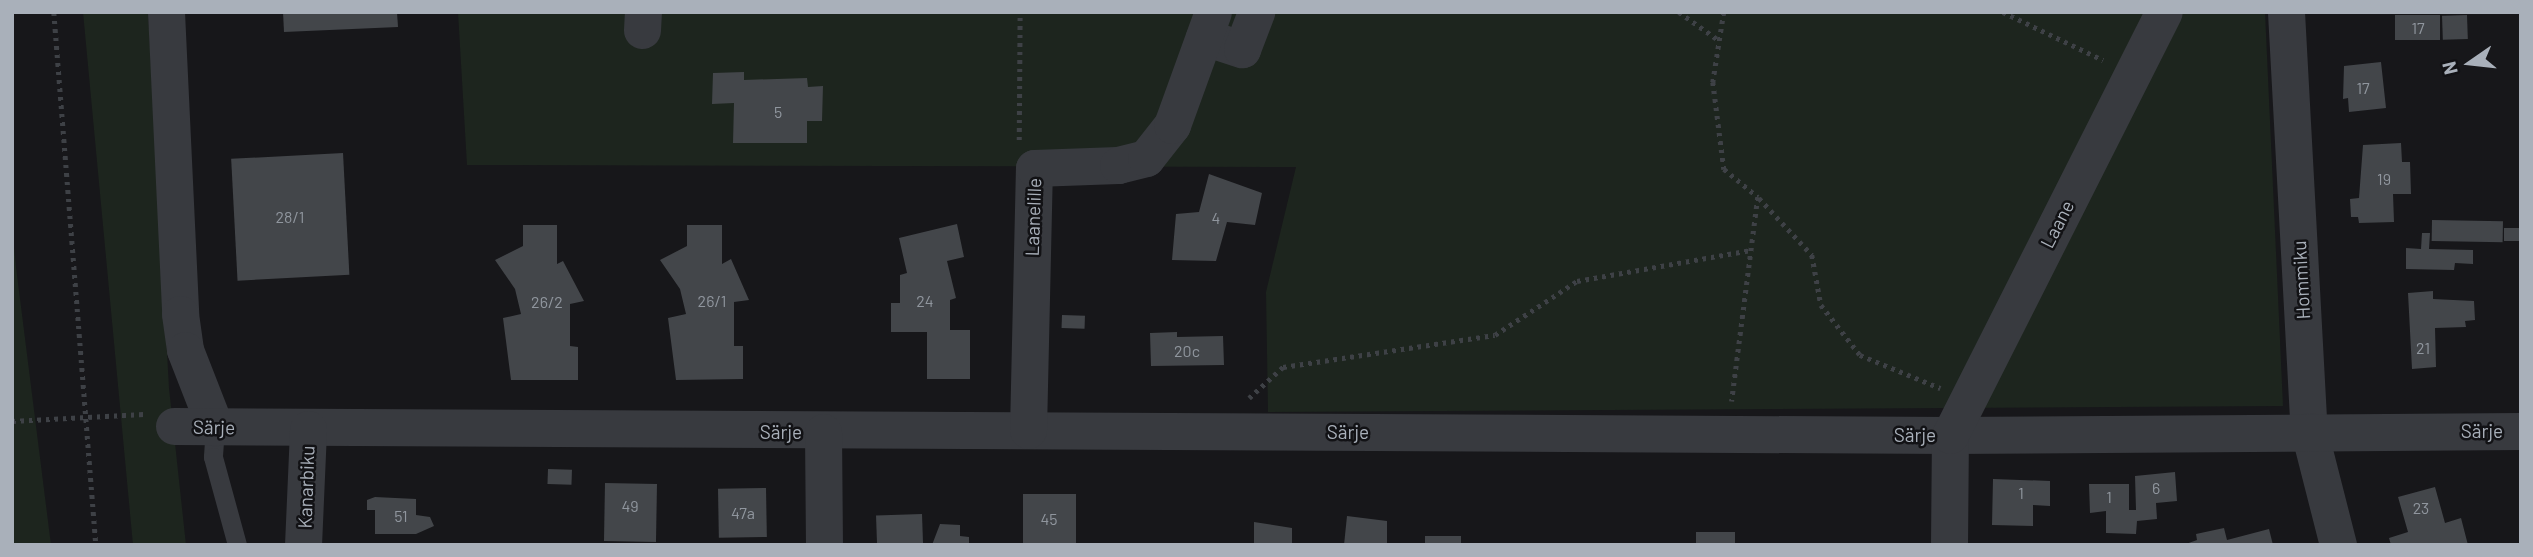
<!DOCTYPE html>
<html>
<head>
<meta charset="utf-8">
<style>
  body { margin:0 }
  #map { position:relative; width:2533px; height:557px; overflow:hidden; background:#17171a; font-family:Barlow,sans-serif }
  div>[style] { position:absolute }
  .green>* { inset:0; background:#1d251e }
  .building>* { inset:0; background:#43464a; transform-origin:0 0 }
  .path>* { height:4.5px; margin-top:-2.25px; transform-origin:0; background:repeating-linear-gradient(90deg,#3e4146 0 3.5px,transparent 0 8.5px) }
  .service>* { height:19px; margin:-9.5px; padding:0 9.5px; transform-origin:9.5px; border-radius:9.5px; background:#383a3f }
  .minor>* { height:37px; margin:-18.5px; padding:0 18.5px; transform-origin:18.5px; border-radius:18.5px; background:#383a3f }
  span { translate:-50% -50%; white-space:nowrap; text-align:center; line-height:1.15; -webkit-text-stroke:5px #121215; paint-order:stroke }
  .number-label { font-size:16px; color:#90969e }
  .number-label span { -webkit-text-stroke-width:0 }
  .street-label { font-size:19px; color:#a9b0ba }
  .frame { position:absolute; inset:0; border:14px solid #a9b0ba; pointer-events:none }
  .north { position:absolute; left:2435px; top:28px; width:70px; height:70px; -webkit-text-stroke:5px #121215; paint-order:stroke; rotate:256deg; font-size:19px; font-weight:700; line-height:28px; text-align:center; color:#a9b0ba }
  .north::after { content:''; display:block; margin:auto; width:24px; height:32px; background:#a9b0ba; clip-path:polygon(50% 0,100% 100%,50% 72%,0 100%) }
</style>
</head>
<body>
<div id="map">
  <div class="green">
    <div style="clip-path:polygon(83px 12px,148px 12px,169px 388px,186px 545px,133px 545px)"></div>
    <div style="clip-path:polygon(458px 12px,2265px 12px,2283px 406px,1268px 412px,1266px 292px,1296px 167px,467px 165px)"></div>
    <div style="clip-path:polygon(12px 226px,16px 267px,51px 545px,12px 545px)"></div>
  </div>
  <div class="building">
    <div style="clip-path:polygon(283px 12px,397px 12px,398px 27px,284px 32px)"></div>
    <div style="left:2440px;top:15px;width:25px;height:45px;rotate:90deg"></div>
    <div style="left:2467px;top:15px;width:24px;height:25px;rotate:88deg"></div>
    <div style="clip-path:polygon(2381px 62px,2386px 108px,2349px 112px,2348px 98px,2343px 99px,2344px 66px)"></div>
    <div style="clip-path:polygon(744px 72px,744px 80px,807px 78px,808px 87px,823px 86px,822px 121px,807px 121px,807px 143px,733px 143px,734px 103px,712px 104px,713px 73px)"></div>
    <div style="clip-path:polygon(2401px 143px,2402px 162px,2410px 162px,2411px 194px,2393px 194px,2394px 222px,2359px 223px,2358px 217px,2351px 217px,2350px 199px,2359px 198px,2363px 145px)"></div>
    <div style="left:343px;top:153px;width:122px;height:112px;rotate:87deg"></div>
    <div style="clip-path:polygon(1209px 174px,1262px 193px,1255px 225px,1227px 222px,1216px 261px,1172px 260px,1176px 214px,1199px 212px)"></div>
    <div style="left:2432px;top:220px;width:71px;height:21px;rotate:1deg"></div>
    <div style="clip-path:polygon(957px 224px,964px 257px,947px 261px,956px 298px,950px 300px,950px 330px,970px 330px,970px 379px,927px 379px,927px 332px,891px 332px,891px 303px,900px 303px,900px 275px,907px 273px,899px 238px)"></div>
    <div style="clip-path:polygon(523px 225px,557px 225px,557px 264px,563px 261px,584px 301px,570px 304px,570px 346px,578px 347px,578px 380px,511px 380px,503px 318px,521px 314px,515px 289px,495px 260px,523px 246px)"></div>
    <div style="clip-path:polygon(687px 225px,722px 225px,722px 264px,731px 259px,749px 300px,734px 302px,734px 346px,743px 346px,743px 379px,676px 380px,668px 318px,686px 314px,680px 289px,660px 260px,687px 246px)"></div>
    <div style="left:2504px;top:228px;width:17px;height:13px"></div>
    <div style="clip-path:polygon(2422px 233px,2430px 233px,2429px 249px,2473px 250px,2473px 264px,2455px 263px,2454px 270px,2406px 269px,2406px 248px,2421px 249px)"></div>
    <div style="clip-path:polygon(2433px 291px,2433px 299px,2474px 301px,2475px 320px,2465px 321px,2466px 327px,2435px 328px,2436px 367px,2412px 369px,2408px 293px)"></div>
    <div style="left:1062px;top:315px;width:23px;height:13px;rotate:2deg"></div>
    <div style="clip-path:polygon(1177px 332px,1177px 337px,1223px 336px,1224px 365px,1151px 366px,1150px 333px)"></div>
    <div style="left:548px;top:469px;width:24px;height:15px;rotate:2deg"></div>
    <div style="clip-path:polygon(2175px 472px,2177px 501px,2156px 503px,2157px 519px,2137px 521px,2136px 534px,2106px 533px,2106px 511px,2090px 513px,2089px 484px,2129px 484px,2129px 510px,2136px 510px,2135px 476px)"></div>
    <div style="clip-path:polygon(1993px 479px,2050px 481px,2050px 506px,2033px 505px,2033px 526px,1992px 525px)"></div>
    <div style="left:605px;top:483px;width:52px;height:58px;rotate:1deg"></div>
    <div style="clip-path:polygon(2435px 487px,2445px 523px,2461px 518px,2468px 545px,2391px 545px,2389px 538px,2408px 532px,2398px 497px)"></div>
    <div style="left:766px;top:488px;width:49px;height:48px;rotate:89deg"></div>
    <div style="left:1023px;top:494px;width:53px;height:51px"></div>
    <div style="clip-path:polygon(375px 497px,416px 499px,416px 515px,430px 517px,434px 526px,416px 534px,375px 534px,375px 510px,367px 510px,367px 500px)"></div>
    <div style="left:922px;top:514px;width:31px;height:46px;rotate:88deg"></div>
    <div style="clip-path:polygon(1347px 516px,1387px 521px,1387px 545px,1344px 545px)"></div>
    <div style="clip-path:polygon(1254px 522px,1292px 528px,1292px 545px,1254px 545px)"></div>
    <div style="clip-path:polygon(940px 524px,960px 525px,960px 536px,969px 537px,969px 545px,932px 545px)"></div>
    <div style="clip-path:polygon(2224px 528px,2227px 540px,2269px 529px,2273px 545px,2183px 545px,2197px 540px,2196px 534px)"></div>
    <div style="left:1696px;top:532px;width:39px;height:13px"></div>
    <div style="left:1425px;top:536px;width:36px;height:9px"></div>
  </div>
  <div class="path">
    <div style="left:54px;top:12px;width:535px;rotate:85.49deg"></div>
    <div style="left:1679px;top:12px;width:50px;rotate:35.3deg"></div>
    <div style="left:1724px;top:12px;width:71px;rotate:98.9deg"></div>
    <div style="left:1713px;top:82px;width:88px;rotate:82.8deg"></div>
    <div style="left:1724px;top:169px;width:44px;rotate:39.5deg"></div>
    <div style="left:1758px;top:197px;width:206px;rotate:97.3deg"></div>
    <div style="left:2003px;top:12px;width:111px;rotate:25.6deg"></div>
    <div style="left:1019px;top:140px;width:128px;rotate:-89.6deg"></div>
    <div style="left:1759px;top:198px;width:78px;rotate:47.1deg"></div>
    <div style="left:1812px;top:255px;width:51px;rotate:79.8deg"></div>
    <div style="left:1821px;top:305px;width:63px;rotate:52deg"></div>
    <div style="left:1860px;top:355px;width:87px;rotate:22.4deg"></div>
    <div style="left:1249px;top:398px;width:46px;rotate:-42.4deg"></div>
    <div style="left:1283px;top:367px;width:214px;rotate:-8.6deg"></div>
    <div style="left:1495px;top:335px;width:98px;rotate:-33.4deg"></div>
    <div style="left:1577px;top:281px;width:177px;rotate:-10.1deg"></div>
    <div style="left:12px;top:421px;width:132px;rotate:-3deg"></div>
  </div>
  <div class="service">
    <div style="left:215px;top:427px;width:30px;rotate:94deg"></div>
    <div style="left:213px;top:457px;width:91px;rotate:74.7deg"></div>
  </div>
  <div class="minor">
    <div style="left:166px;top:12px;width:302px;rotate:87.3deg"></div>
    <div style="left:180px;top:314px;width:36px;rotate:82deg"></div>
    <div style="left:185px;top:350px;width:83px;rotate:68.7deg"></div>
    <div style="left:2286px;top:12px;width:420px;rotate:86.9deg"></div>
    <div style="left:2309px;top:431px;width:118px;rotate:75.7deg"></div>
    <div style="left:642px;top:30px;width:18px;rotate:-87deg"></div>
    <div style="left:1204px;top:37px;width:40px;rotate:18deg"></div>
    <div style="left:1242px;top:49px;width:40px;rotate:-69deg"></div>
    <div style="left:174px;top:426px;width:1776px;rotate:0.29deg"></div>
    <div style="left:1950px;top:435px;width:571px;rotate:-0.4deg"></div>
    <div style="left:1028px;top:430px;width:262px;rotate:-88.7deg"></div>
    <div style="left:1034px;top:168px;width:84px;rotate:-2deg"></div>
    <div style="left:1118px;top:165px;width:29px;rotate:-14deg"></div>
    <div style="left:1146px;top:158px;width:42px;rotate:-51.8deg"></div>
    <div style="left:1172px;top:125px;width:120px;rotate:-70.1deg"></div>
    <div style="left:823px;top:432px;width:113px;rotate:89.5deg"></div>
    <div style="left:303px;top:545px;width:116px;rotate:-87.5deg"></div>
    <div style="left:1949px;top:545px;width:110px;rotate:-89.5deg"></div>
    <div style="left:1950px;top:435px;width:474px;rotate:-63.2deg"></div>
  </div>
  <div class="number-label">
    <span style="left:2418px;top:28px">17</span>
    <span style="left:2363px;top:88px">17</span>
    <span style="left:778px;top:112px">5</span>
    <span style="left:2384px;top:179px">19</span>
    <span style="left:290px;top:217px">28/1</span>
    <span style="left:1216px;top:218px">4</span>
    <span style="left:712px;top:301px">26/1</span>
    <span style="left:925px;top:301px">24</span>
    <span style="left:547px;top:302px">26/2</span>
    <span style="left:2423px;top:348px">21</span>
    <span style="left:1187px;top:351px">20c</span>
    <span style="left:2156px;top:488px">6</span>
    <span style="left:2021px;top:493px">1</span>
    <span style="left:2109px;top:497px">1</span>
    <span style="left:630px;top:506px">49</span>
    <span style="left:2421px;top:508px">23</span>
    <span style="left:743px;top:513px">47a</span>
    <span style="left:401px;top:516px">51</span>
    <span style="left:1049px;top:519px">45</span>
  </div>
  <div class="street-label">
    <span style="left:1033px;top:217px;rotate:-88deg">Laanelille</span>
    <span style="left:2057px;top:224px;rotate:-63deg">Laane</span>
    <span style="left:2301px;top:280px;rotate:-93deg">Hommiku</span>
    <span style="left:214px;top:427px;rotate:1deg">Särje</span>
    <span style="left:2482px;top:431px">Särje</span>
    <span style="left:781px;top:432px">Särje</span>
    <span style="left:1348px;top:432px">Särje</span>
    <span style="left:1915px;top:435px">Särje</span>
    <span style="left:306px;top:487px;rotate:-88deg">Kanarbiku</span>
  </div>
  <div class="frame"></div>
  <div class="north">N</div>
</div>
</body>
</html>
